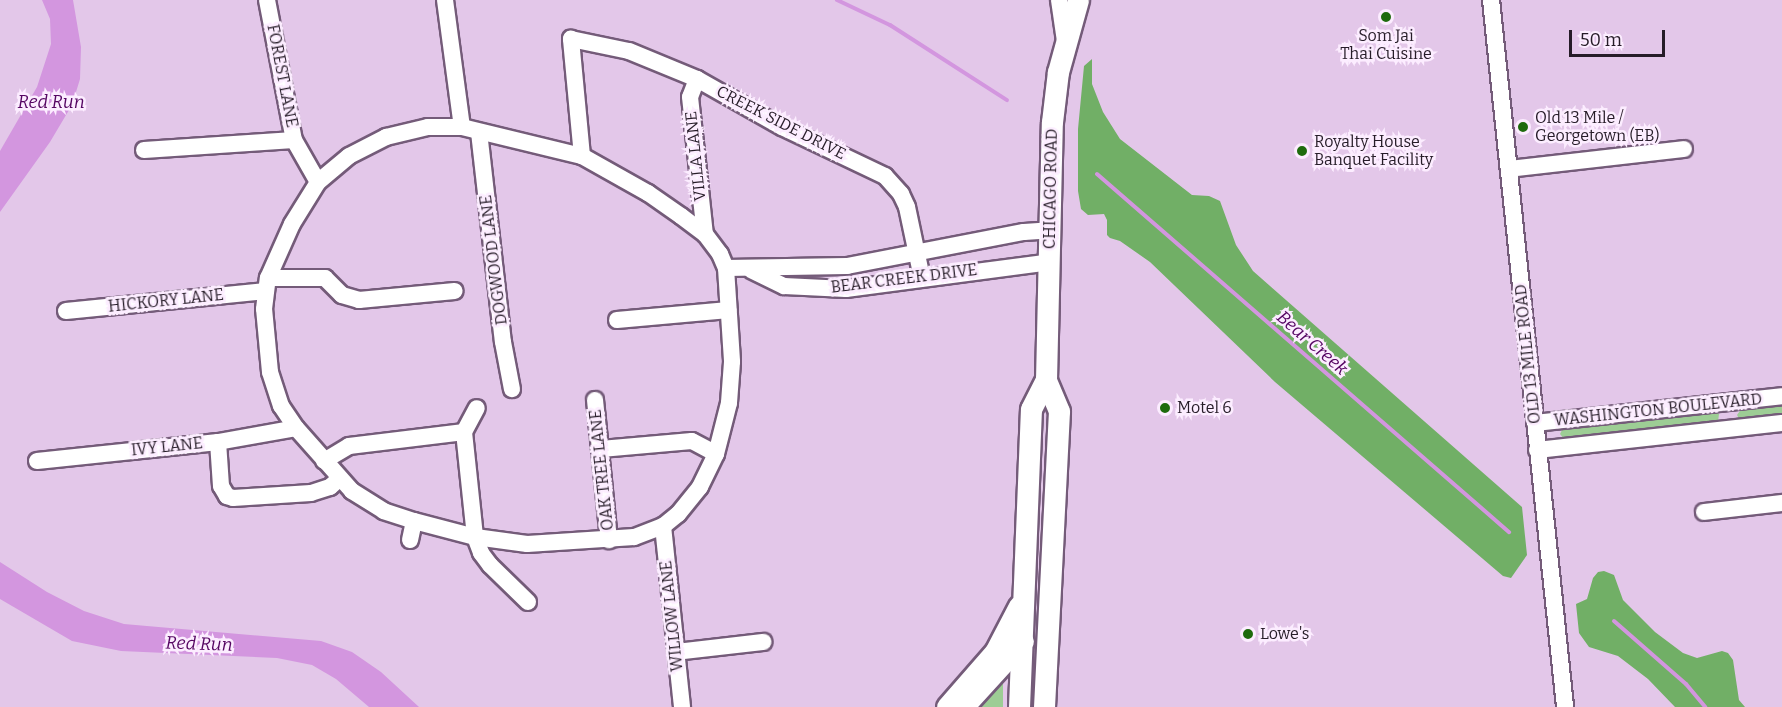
<!DOCTYPE html>
<html>
<head>
<meta charset="utf-8">
<style>
  body { margin:0 }
  #map { position:relative; width:1782px; height:707px; overflow:hidden; background:#e3c7e9; font-family:Bitter,serif }
  div>[style] { position:absolute }
  .green>* { inset:0; background:#9dcd95 }
  .forest>* { inset:0; background:#71af66 }
  .water>* { inset:0; background:#d396df }
  .stream>* { height:4px; margin:-2px; padding:0 2px; transform-origin:2px; border-radius:2px; background:#d396df }
  .roads { filter:drop-shadow(2px 0 #745b79) drop-shadow(-2px 0 #745b79) drop-shadow(0 2px #745b79) drop-shadow(0 -2px #745b79) }
  .minor>* { height:16px; margin:-8px; padding:0 8px; transform-origin:8px; border-radius:8px; background:#fff }
  .major>* { height:21px; margin:-10.5px; padding:0 10.5px; transform-origin:10.5px; border-radius:10.5px; background:#fff }
  .dots>* { width:16px; height:16px; translate:-50% -50%; box-sizing:border-box; border:3px solid #fcedff; border-radius:50% }
  span { translate:-50% -50%; white-space:nowrap; text-align:center; line-height:1.15; -webkit-text-stroke:5px #fcedff; paint-order:stroke }
  .poi-label { font-size:16px; color:#261c28 }
  .left { translate:0 -50%; text-align:left }
  .street-label { font-size:16px; color:#261c28 }
  .water-label { font-size:18px; color:#550562; font-style:italic }
  .scale { position:absolute; left:1569px; top:30px; width:96px; height:27px; box-sizing:border-box; border:3px solid #261c28; border-top:0; padding-left:8px; font-size:18px; line-height:21px; white-space:nowrap; color:#261c28; -webkit-text-stroke:4px #fcedff; paint-order:stroke }
</style>
</head>
<body>
<div id="map">
  <div class="green">
    <div style="clip-path:polygon(1782px 404px,1782px 416px,1740px 420px,1737px 415px,1742px 408px)"></div>
    <div style="clip-path:polygon(1713px 411px,1719px 414px,1718px 422px,1564px 439px,1560px 434px,1563px 428px)"></div>
    <div style="clip-path:polygon(1003px 676px,1003px 707px,976px 707px)"></div>
  </div>
  <div class="forest">
    <div style="clip-path:polygon(1092px 59px,1092px 84px,1103px 112px,1120px 139px,1192px 195px,1209px 196px,1220px 201px,1236px 245px,1253px 271px,1522px 507px,1527px 555px,1511px 578px,1503px 576px,1275px 382px,1150px 262px,1120px 241px,1110px 238px,1107px 235px,1107px 220px,1104px 214px,1088px 215px,1081px 209px,1078px 191px,1078px 129px,1084px 66px)"></div>
    <div style="clip-path:polygon(1604px 571px,1614px 575px,1623px 600px,1655px 632px,1683px 653px,1697px 658px,1722px 651px,1728px 653px,1733px 660px,1739px 700px,1745px 707px,1675px 707px,1648px 679px,1618px 656px,1589px 647px,1579px 633px,1576px 604px,1587px 599px,1593px 578px,1598px 572px)"></div>
  </div>
  <div class="water">
    <div style="clip-path:polygon(42px 0,73px 0,81px 47px,80px 79px,72px 105px,50px 142px,0 212px,0 151px,37px 87px,51px 44px,50px 19px)"></div>
    <div style="clip-path:polygon(0 562px,47px 592px,84px 611px,124px 624px,321px 641px,352px 652px,381px 672px,419px 707px,369px 707px,336px 679px,312px 665px,277px 658px,121px 651px,72px 641px,0 599px)"></div>
  </div>
  <div class="stream">
    <div style="left:837px;top:0;width:59px;rotate:25.3deg"></div>
    <div style="left:890px;top:25px;width:139px;rotate:32.7deg"></div>
    <div style="left:1097px;top:174px;width:546px;rotate:40.99deg"></div>
    <div style="left:1614px;top:621px;width:96px;rotate:41.2deg"></div>
    <div style="left:1686px;top:684px;width:30px;rotate:50deg"></div>
  </div>
  <div class="roads">
    <div class="minor">
      <div style="left:267px;top:0;width:143px;rotate:79.1deg"></div>
      <div style="left:294px;top:140px;width:48px;rotate:60.3deg"></div>
      <div style="left:445px;top:0;width:128px;rotate:82.4deg"></div>
      <div style="left:1059px;top:0;width:41px;rotate:81.7deg"></div>
      <div style="left:1491px;top:0;width:711px;rotate:84.02deg"></div>
      <div style="left:697px;top:79px;width:19px;rotate:111deg"></div>
      <div style="left:690px;top:97px;width:138px;rotate:83.8deg"></div>
      <div style="left:428px;top:127px;width:34px"></div>
      <div style="left:462px;top:127px;width:123px;rotate:13.6deg"></div>
      <div style="left:582px;top:156px;width:76px;rotate:29.3deg"></div>
      <div style="left:648px;top:193px;width:40px;rotate:34.9deg"></div>
      <div style="left:681px;top:216px;width:30px;rotate:37deg"></div>
      <div style="left:705px;top:234px;width:25px;rotate:53deg"></div>
      <div style="left:720px;top:254px;width:15px;rotate:67deg"></div>
      <div style="left:726px;top:268px;width:94px;rotate:86.3deg"></div>
      <div style="left:732px;top:362px;width:41px;rotate:94.2deg"></div>
      <div style="left:729px;top:403px;width:53px;rotate:104.3deg"></div>
      <div style="left:716px;top:454px;width:37px;rotate:116deg"></div>
      <div style="left:700px;top:487px;width:35px;rotate:129deg"></div>
      <div style="left:678px;top:514px;width:19px;rotate:141deg"></div>
      <div style="left:663px;top:526px;width:31px;rotate:159deg"></div>
      <div style="left:634px;top:537px;width:107px;rotate:176.3deg"></div>
      <div style="left:527px;top:544px;width:52px;rotate:-172.3deg"></div>
      <div style="left:475px;top:537px;width:63px;rotate:-165.3deg"></div>
      <div style="left:414px;top:521px;width:32px;rotate:-162deg"></div>
      <div style="left:384px;top:511px;width:38px;rotate:-148deg"></div>
      <div style="left:352px;top:491px;width:84px;rotate:-131.6deg"></div>
      <div style="left:296px;top:428px;width:27px;rotate:-124deg"></div>
      <div style="left:281px;top:406px;width:36px;rotate:-108deg"></div>
      <div style="left:270px;top:372px;width:63px;rotate:-95.4deg"></div>
      <div style="left:264px;top:309px;width:31px;rotate:-83deg"></div>
      <div style="left:268px;top:278px;width:59px;rotate:-66deg"></div>
      <div style="left:292px;top:224px;width:49px;rotate:-58.2deg"></div>
      <div style="left:318px;top:182px;width:40px;rotate:-40deg"></div>
      <div style="left:349px;top:156px;width:42px;rotate:-27.2deg"></div>
      <div style="left:386px;top:137px;width:43px;rotate:-13.4deg"></div>
      <div style="left:479px;top:132px;width:211px;rotate:83.5deg"></div>
      <div style="left:503px;top:342px;width:48px;rotate:79.2deg"></div>
      <div style="left:144px;top:150px;width:150px;rotate:-3.8deg"></div>
      <div style="left:582px;top:156px;width:118px;rotate:-95.4deg"></div>
      <div style="left:571px;top:39px;width:59px;rotate:11.7deg"></div>
      <div style="left:629px;top:51px;width:74px;rotate:22.4deg"></div>
      <div style="left:697px;top:79px;width:98px;rotate:29.5deg"></div>
      <div style="left:782px;top:127px;width:114px;rotate:25.4deg"></div>
      <div style="left:885px;top:176px;width:24px;rotate:48deg"></div>
      <div style="left:901px;top:194px;width:14px;rotate:65deg"></div>
      <div style="left:907px;top:207px;width:73px;rotate:78.1deg"></div>
      <div style="left:1509px;top:169px;width:176px;rotate:-6.5deg"></div>
      <div style="left:726px;top:268px;width:121px;rotate:-0.9deg"></div>
      <div style="left:847px;top:266px;width:180px;rotate:-10.9deg"></div>
      <div style="left:1024px;top:232px;width:26px;rotate:-4deg"></div>
      <div style="left:751px;top:270px;width:37px;rotate:26deg"></div>
      <div style="left:784px;top:286px;width:62px;rotate:2.8deg"></div>
      <div style="left:846px;top:289px;width:206px;rotate:-7.5deg"></div>
      <div style="left:268px;top:278px;width:57px"></div>
      <div style="left:325px;top:278px;width:24px;rotate:45deg"></div>
      <div style="left:342px;top:295px;width:18px;rotate:16deg"></div>
      <div style="left:359px;top:300px;width:96px;rotate:-5.4deg"></div>
      <div style="left:66px;top:311px;width:201px;rotate:-5.7deg"></div>
      <div style="left:617px;top:320px;width:112px;rotate:-5.1deg"></div>
      <div style="left:595px;top:400px;width:141px;rotate:84.3deg"></div>
      <div style="left:1535px;top:423px;width:248px;rotate:-6.2deg"></div>
      <div style="left:464px;top:432px;width:106px;rotate:84deg"></div>
      <div style="left:475px;top:537px;width:17px;rotate:69deg"></div>
      <div style="left:481px;top:553px;width:15px;rotate:53deg"></div>
      <div style="left:490px;top:565px;width:53px;rotate:44.2deg"></div>
      <div style="left:464px;top:432px;width:27px;rotate:-62deg"></div>
      <div style="left:218px;top:442px;width:44px;rotate:86.1deg"></div>
      <div style="left:221px;top:486px;width:12px;rotate:59deg"></div>
      <div style="left:227px;top:496px;width:6px;rotate:18deg"></div>
      <div style="left:233px;top:498px;width:78px;rotate:-3.7deg"></div>
      <div style="left:311px;top:493px;width:20px;rotate:-18deg"></div>
      <div style="left:330px;top:487px;width:12px;rotate:-42deg"></div>
      <div style="left:601px;top:449px;width:91px;rotate:-5deg"></div>
      <div style="left:692px;top:441px;width:27px;rotate:28deg"></div>
      <div style="left:1537px;top:450px;width:246px;rotate:-6.3deg"></div>
      <div style="left:37px;top:461px;width:182px;rotate:-6deg"></div>
      <div style="left:218px;top:442px;width:79px;rotate:-10.2deg"></div>
      <div style="left:324px;top:461px;width:29px;rotate:-31deg"></div>
      <div style="left:349px;top:446px;width:116px;rotate:-6.9deg"></div>
      <div style="left:1704px;top:512px;width:79px;rotate:-6.6deg"></div>
      <div style="left:663px;top:526px;width:182px;rotate:84deg"></div>
      <div style="left:410px;top:540px;width:19px;rotate:-78deg"></div>
      <div style="left:676px;top:652px;width:88px;rotate:-6.6deg"></div>
    </div>
    <div class="major">
      <div style="left:947px;top:707px;width:73px;rotate:-48.9deg"></div>
      <div style="left:995px;top:652px;width:52px;rotate:-62.4deg"></div>
      <div style="left:963px;top:707px;width:89px;rotate:-47.7deg"></div>
      <div style="left:1019px;top:707px;width:298px;rotate:-87.7deg"></div>
      <div style="left:1031px;top:409px;width:33px;rotate:-63deg"></div>
      <div style="left:1046px;top:380px;width:258px;rotate:-88.7deg"></div>
      <div style="left:1052px;top:122px;width:50px;rotate:-83.2deg"></div>
      <div style="left:1058px;top:72px;width:75px;rotate:-74.5deg"></div>
      <div style="left:1044px;top:707px;width:296px;rotate:-87.1deg"></div>
      <div style="left:1059px;top:411px;width:34px;rotate:-113deg"></div>
    </div>
  </div>
  <div class="dots">
    <div style="left:1386px;top:17px;background:#1e6b0d"></div>
    <div style="left:1523px;top:127px;background:#1e6b0d"></div>
    <div style="left:1302px;top:151px;background:#1e6b0d"></div>
    <div style="left:1165px;top:408px;background:#1e6b0d"></div>
    <div style="left:1248px;top:634px;background:#1e6b0d"></div>
  </div>
  <div class="poi-label">
    <span style="left:1386px;top:45px">Som Jai<br>Thai Cuisine</span>
    <span class="left" style="left:1535px;top:127px">Old 13 Mile /<br>Georgetown (EB)</span>
    <span class="left" style="left:1314px;top:151px">Royalty House<br>Banquet Facility</span>
    <span class="left" style="left:1177px;top:408px">Motel 6</span>
    <span class="left" style="left:1260px;top:634px">Lowe's</span>
  </div>
  <div class="street-label">
    <span style="left:282px;top:76px;rotate:79deg">FOREST LANE</span>
    <span style="left:781px;top:123px;rotate:27deg">CREEK SIDE DRIVE</span>
    <span style="left:696px;top:156px;rotate:-96deg">VILLA LANE</span>
    <span style="left:1051px;top:189px;rotate:-89deg">CHICAGO ROAD</span>
    <span style="left:494px;top:260px;rotate:-97deg">DOGWOOD LANE</span>
    <span style="left:904px;top:279px;rotate:-7deg">BEAR CREEK DRIVE</span>
    <span style="left:166px;top:301px;rotate:-6deg">HICKORY LANE</span>
    <span style="left:1528px;top:354px;rotate:-96deg">OLD 13 MILE ROAD</span>
    <span style="left:1658px;top:410px;rotate:-6deg">WASHINGTON BOULEVARD</span>
    <span style="left:167px;top:447px;rotate:-6deg">IVY LANE</span>
    <span style="left:602px;top:470px;rotate:-96deg">OAK TREE LANE</span>
    <span style="left:672px;top:616px;rotate:-96deg">WILLOW LANE</span>
  </div>
  <div class="water-label">
    <span style="left:51px;top:102px">Red Run</span>
    <span style="left:1312px;top:343px;rotate:41deg">Bear Creek</span>
    <span style="left:199px;top:644px;rotate:2deg">Red Run</span>
  </div>
  <div class="scale">50 m</div>
</div>
</body>
</html>
